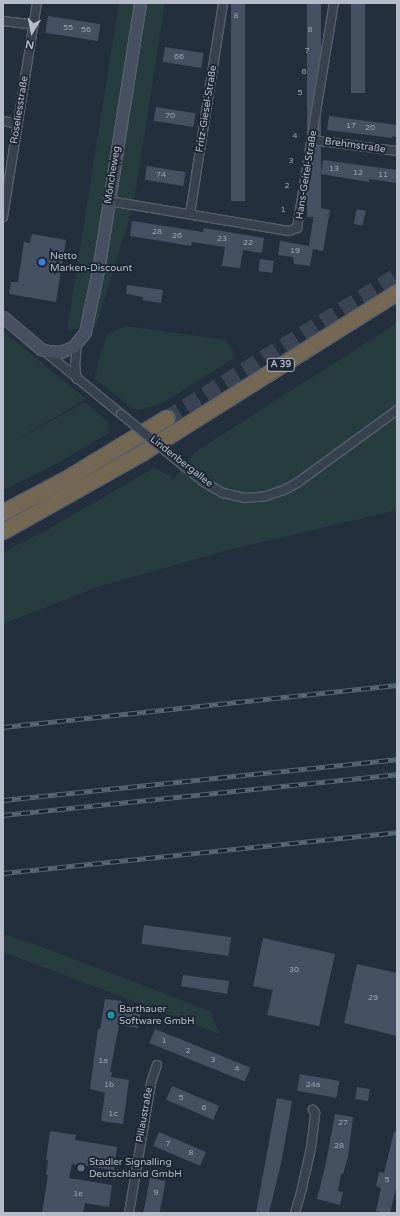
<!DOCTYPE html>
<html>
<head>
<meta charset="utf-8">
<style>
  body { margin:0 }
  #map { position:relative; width:400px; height:1216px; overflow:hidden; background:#242f3e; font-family:"Varela Round",sans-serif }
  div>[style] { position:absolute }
  .green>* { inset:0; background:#263c3f }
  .building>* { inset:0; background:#455162; transform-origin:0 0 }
  .motorway-tunnel>* { height:15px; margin-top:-7.5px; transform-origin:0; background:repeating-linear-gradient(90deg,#3a4453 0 15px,transparent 0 23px) }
  .roads { filter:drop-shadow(1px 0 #565f6c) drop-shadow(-1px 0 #565f6c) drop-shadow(0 1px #565f6c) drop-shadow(0 -1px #565f6c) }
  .minor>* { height:8px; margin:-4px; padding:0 4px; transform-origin:4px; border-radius:4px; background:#38414e }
  .secondary>* { height:11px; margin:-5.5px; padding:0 5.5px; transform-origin:5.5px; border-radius:5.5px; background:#465061 }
  .motorway>* { height:15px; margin:-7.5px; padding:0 7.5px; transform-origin:7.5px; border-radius:7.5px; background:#746855 }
  .rail>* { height:4.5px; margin-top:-2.25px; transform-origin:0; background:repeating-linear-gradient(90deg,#1d2633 0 9px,#5a6575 0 18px); box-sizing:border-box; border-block:1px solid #5a6575 }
  .bridges { filter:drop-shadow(1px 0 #565f6c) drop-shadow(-1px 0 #565f6c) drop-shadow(0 1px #565f6c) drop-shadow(0 -1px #565f6c) }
  .minor-bridge>* { height:8px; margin:-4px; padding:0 4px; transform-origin:4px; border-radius:4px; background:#38414e }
  .dots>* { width:11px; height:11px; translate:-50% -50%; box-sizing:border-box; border:2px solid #1d2633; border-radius:50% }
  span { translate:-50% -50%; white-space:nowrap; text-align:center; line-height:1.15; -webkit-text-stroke:4px #1d2633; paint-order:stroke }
  .number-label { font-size:8px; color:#98a1af }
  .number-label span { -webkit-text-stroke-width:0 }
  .shield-label span { padding:1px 3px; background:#1d2633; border:1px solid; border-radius:3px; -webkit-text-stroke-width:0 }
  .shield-label { font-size:9px; color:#b4bcc9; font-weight:700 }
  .street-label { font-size:10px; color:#b4bcc9 }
  .poi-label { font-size:10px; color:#b4bcc9 }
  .left { translate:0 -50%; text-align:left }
  .frame { position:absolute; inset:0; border:4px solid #b4bcc9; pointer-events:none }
  .north { position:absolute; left:12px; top:12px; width:40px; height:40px; -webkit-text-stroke:3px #1d2633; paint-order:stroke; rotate:190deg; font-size:11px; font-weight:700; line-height:16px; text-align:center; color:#b4bcc9 }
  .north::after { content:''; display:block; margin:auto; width:14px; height:18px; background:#b4bcc9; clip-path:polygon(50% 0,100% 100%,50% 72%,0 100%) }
</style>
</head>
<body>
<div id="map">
  <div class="green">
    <div style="clip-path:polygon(119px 3px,165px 3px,133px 207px,96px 327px,67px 330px)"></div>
    <div style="clip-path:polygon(397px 323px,397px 510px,225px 551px,100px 586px,3px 624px,3px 552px,45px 531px,154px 468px,170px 476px,172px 481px,195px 452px)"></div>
    <div style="clip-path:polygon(126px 326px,226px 340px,235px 355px,233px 359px,161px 404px,139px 410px,132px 408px,94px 378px,107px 334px)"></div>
    <div style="clip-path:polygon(3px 331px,86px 399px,16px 440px,85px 402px,107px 421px,109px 433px,58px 463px,3px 490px)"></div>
    <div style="clip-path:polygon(3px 934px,32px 943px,210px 1011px,220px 1034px,3px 952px)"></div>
  </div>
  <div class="building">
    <div style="left:231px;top:3px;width:14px;height:198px"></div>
    <div style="left:307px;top:3px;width:14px;height:214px"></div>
    <div style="left:351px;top:3px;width:14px;height:90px"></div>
    <div style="left:48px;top:16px;width:53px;height:17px;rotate:9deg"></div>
    <div style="left:165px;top:47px;width:39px;height:15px;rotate:9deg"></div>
    <div style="left:156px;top:107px;width:40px;height:14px;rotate:9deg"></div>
    <div style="clip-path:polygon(329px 116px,397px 125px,397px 137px,392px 136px,392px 138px,327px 130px)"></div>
    <div style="clip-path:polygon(323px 160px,397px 170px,397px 183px,369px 179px,369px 182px,321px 174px)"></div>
    <div style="left:147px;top:166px;width:39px;height:14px;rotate:9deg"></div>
    <div style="clip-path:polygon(315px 207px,330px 210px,323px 251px,313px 249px,310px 266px,294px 264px,293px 257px,278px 255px,280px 241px,309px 246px)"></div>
    <div style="left:357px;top:209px;width:9px;height:15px;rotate:13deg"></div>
    <div style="clip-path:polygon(132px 221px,203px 232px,204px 228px,264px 238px,262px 253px,243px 250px,240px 268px,222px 266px,225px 247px,192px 242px,191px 246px,130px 236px)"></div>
    <div style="clip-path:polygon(32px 234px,66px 240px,56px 302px,9px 294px,11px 282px,18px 282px,24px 242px,30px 243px)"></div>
    <div style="left:260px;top:259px;width:14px;height:12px;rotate:8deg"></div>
    <div style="clip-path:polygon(127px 285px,163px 290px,161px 303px,143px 300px,143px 297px,126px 294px)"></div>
    <div style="left:144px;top:925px;width:88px;height:19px;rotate:8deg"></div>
    <div style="clip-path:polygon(263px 938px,335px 954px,319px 1026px,267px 1015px,273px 990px,253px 986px)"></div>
    <div style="clip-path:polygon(357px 964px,397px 973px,397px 1036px,344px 1023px)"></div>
    <div style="clip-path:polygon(183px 975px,229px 981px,227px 994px,181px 986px)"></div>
    <div style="clip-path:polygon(105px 999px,122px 1001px,121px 1005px,141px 1009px,138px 1028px,119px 1025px,110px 1072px,112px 1072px,111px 1077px,129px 1080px,123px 1124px,101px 1121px,105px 1093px,90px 1089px,98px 1029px,100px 1029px)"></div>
    <div style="left:155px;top:1029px;width:103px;height:15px;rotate:22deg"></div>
    <div style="left:300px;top:1074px;width:40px;height:17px;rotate:10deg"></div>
    <div style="left:172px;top:1086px;width:51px;height:15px;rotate:23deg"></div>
    <div style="left:357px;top:1087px;width:13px;height:12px;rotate:9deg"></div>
    <div style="clip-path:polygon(277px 1098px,292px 1101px,282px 1159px,269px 1213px,256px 1213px)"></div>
    <div style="clip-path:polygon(335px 1114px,353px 1117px,348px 1157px,343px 1174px,341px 1174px,338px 1191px,343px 1192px,340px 1205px,317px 1199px,326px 1163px)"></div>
    <div style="clip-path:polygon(50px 1131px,76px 1135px,75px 1140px,117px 1147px,114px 1170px,72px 1164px,69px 1178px,112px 1185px,109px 1207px,85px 1203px,83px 1213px,42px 1213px,48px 1175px,46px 1175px,48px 1160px,46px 1160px)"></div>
    <div style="left:159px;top:1132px;width:51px;height:15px;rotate:23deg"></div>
    <div style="clip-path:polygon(394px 1132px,397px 1132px,397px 1184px,390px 1213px,385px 1213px,376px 1211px,381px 1188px,376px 1186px,379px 1172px,384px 1173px)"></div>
    <div style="left:150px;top:1178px;width:16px;height:36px;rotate:11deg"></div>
  </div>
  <div class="motorway-tunnel">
    <div style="left:166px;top:418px;width:272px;rotate:-31.8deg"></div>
  </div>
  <div class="roads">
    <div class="minor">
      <div style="left:3px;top:21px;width:31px;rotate:7deg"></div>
      <div style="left:3px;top:121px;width:15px;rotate:11deg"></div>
      <div style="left:313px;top:140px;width:85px;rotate:7.5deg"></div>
      <div style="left:109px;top:201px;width:182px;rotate:9.5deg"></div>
      <div style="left:289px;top:231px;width:9px;rotate:-21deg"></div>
      <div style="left:297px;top:228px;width:228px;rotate:-80.7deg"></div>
      <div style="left:190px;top:214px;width:214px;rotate:-81.1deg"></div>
      <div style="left:3px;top:217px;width:217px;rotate:-81deg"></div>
      <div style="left:77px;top:344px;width:21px;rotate:95deg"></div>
      <div style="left:75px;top:365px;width:14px;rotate:82deg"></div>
      <div style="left:43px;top:350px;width:101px;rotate:39.4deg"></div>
      <div style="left:185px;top:467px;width:22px;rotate:39deg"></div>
      <div style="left:202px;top:481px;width:24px;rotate:30deg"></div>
      <div style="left:223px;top:493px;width:23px;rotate:13deg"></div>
      <div style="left:245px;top:498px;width:21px;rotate:-5deg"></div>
      <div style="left:266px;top:496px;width:21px;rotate:-19deg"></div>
      <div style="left:286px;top:489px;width:13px;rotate:-29deg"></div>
      <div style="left:297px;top:483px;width:124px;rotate:-36.1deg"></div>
      <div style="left:129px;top:1213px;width:132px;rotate:-80.4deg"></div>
      <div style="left:151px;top:1083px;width:19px;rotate:-72deg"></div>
      <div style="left:295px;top:1213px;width:26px;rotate:-74deg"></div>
      <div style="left:302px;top:1188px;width:41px;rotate:-77.3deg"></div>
      <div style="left:311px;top:1148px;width:35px;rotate:-83deg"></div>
      <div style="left:315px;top:1113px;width:4px;rotate:-124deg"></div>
    </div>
    <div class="secondary">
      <div style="left:3px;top:317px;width:50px;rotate:40.1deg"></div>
      <div style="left:41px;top:349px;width:6px;rotate:18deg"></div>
      <div style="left:47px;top:351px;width:13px;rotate:4deg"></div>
      <div style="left:60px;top:352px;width:14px;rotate:-21deg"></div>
      <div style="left:73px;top:347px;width:19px;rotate:-51deg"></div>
      <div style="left:85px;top:332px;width:68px;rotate:-78.2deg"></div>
      <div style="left:99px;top:265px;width:265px;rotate:-81.1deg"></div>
    </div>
    <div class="motorway">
      <div style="left:3px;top:512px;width:75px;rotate:-27.9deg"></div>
      <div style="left:69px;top:477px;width:114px;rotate:-31.3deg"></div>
      <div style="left:3px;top:531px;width:161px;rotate:-29.4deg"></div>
      <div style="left:143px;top:452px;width:300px;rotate:-32.2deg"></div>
    </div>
  </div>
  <div class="rail">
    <div style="left:3px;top:727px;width:396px;rotate:-6.1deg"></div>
    <div style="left:3px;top:800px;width:396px;rotate:-5.9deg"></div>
    <div style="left:3px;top:815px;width:396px;rotate:-5.9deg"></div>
    <div style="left:3px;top:873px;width:396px;rotate:-5.9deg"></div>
  </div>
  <div class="bridges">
    <div class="minor-bridge">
      <div style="left:121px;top:414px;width:83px;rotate:39.6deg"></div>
    </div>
  </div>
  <div class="dots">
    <div style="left:42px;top:262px;background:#3f7fe0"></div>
    <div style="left:111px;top:1015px;background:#0f9aa8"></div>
    <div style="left:81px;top:1168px;background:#5c6f8a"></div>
  </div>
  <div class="number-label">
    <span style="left:236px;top:16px">8</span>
    <span style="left:68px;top:28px">55</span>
    <span style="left:86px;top:30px">56</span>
    <span style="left:310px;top:30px">8</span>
    <span style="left:307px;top:51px">7</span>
    <span style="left:179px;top:57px">66</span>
    <span style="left:304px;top:72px">6</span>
    <span style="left:300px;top:93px">5</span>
    <span style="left:170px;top:116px">70</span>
    <span style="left:351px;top:126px">17</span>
    <span style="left:370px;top:128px">20</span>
    <span style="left:295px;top:136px">4</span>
    <span style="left:291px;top:161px">3</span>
    <span style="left:334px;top:169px">13</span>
    <span style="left:358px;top:173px">12</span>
    <span style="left:161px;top:175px">74</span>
    <span style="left:383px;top:175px">11</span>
    <span style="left:287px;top:186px">2</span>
    <span style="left:283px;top:210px">1</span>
    <span style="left:157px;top:232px">28</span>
    <span style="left:177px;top:236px">26</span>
    <span style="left:222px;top:239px">23</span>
    <span style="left:248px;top:243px">22</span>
    <span style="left:295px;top:251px">19</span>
    <span style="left:294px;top:970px">30</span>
    <span style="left:373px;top:998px">29</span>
    <span style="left:164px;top:1041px">1</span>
    <span style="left:188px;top:1051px">2</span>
    <span style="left:213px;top:1060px">3</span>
    <span style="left:103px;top:1061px">1a</span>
    <span style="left:237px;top:1069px">4</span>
    <span style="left:109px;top:1085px">1b</span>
    <span style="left:313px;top:1085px">24a</span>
    <span style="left:181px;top:1098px">5</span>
    <span style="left:204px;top:1108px">6</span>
    <span style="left:113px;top:1114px">1c</span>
    <span style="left:343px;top:1123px">27</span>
    <span style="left:168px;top:1144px">7</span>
    <span style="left:339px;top:1146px">28</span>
    <span style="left:191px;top:1153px">8</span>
    <span style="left:387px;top:1180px">5</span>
    <span style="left:156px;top:1193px">9</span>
    <span style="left:78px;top:1194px">1e</span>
  </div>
  <div class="shield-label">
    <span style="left:281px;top:365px">A 39</span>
  </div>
  <div class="street-label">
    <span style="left:207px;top:109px;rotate:-81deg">Fritz-Giesel-Straße</span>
    <span style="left:20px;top:110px;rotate:-81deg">Roseliesstraße</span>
    <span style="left:355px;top:146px;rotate:8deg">Brehmstraße</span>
    <span style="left:113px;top:175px;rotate:-81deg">Möncheweg</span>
    <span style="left:307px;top:175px;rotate:-81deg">Hans-Geitel-Straße</span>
    <span style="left:181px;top:462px;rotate:38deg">Lindenbergallee</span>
    <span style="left:145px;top:1115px;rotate:-80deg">Pillaustraße</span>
  </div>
  <div class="poi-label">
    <span class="left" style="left:50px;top:262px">Netto<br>Marken-Discount</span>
    <span class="left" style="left:119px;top:1015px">Barthauer<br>Software GmbH</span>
    <span class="left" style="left:89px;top:1168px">Stadler Signalling<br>Deutschland GmbH</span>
  </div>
  <div class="frame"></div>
  <div class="north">N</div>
</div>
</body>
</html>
